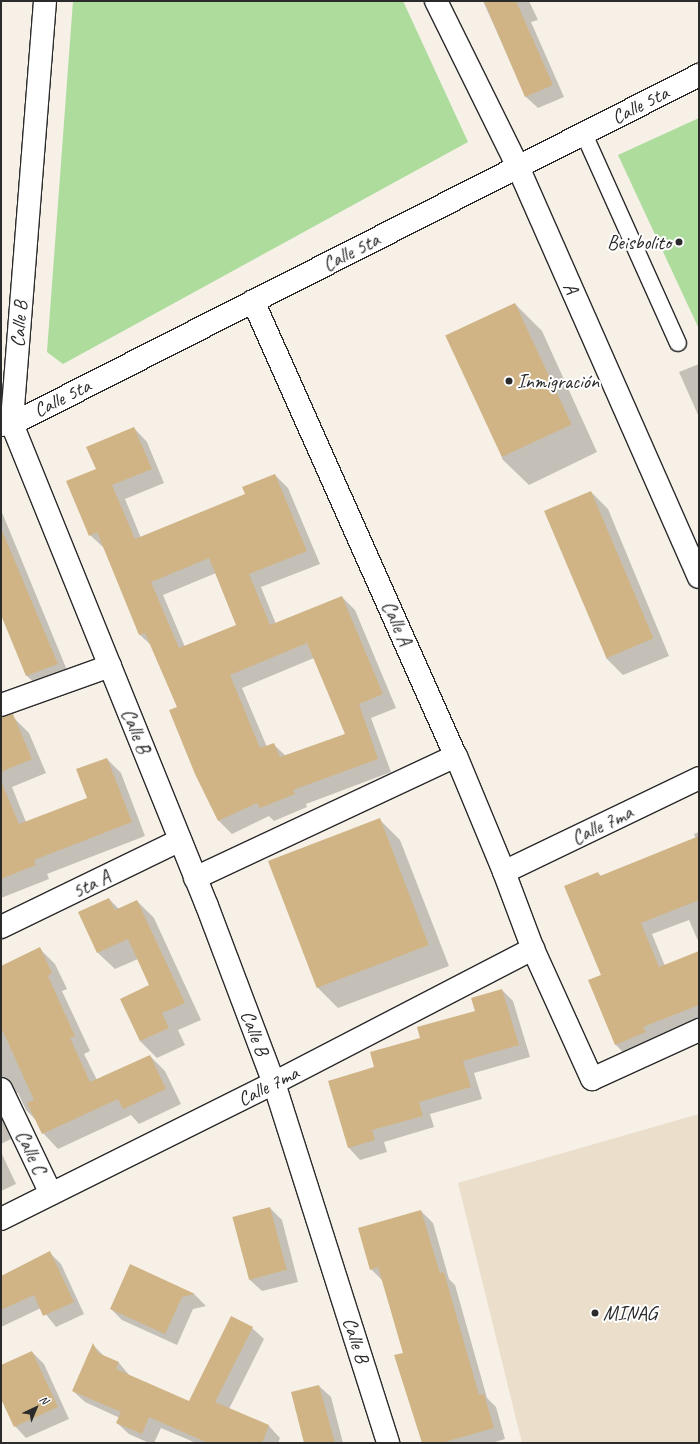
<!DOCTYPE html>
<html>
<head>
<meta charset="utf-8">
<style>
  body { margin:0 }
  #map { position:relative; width:700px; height:1444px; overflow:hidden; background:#f6f0e7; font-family:Caveat,sans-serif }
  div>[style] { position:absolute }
  .built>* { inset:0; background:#ebdeca }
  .green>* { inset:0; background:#addc9c }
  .shadow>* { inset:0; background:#0003 }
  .building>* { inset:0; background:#d0b485; transform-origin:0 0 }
  .roads { filter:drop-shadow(1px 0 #2b2b2b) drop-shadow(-1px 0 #2b2b2b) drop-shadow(0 1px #2b2b2b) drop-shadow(0 -1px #2b2b2b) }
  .lane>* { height:16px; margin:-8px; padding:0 8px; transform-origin:8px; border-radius:8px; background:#fff }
  .street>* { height:22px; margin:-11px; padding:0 11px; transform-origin:11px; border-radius:11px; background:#fff }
  .secondary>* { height:22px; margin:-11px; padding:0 11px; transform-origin:11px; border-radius:11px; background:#fff }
  .dots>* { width:11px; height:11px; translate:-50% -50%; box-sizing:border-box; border:2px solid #fff; border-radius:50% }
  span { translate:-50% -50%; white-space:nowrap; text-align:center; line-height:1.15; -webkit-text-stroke:4px #fff; paint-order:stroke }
  .street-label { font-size:20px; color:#2b2b2b }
  .poi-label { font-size:20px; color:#2b2b2b }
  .right { translate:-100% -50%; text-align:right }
  .left { translate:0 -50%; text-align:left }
  .frame { position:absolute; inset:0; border:2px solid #2b2b2b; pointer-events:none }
  .north { position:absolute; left:16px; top:1388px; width:40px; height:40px; -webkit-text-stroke:3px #fff; paint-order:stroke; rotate:44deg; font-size:11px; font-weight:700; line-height:16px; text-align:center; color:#2b2b2b }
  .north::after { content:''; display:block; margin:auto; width:14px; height:18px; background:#2b2b2b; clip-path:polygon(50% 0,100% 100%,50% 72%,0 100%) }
</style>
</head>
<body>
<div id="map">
  <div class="built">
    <div style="clip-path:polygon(699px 1114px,699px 1443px,522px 1443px,458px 1183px)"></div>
  </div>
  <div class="green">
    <div style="clip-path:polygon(73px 1px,403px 1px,468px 142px,63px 364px,47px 352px)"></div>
    <div style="clip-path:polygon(699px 118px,699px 329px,618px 155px)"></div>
  </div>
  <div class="shadow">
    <div style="clip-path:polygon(483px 1px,529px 1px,538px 20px,531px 22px,564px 97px,538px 108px,526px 97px)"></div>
    <div style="clip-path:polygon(515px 304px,542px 331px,597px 452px,529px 485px,502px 459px)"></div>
    <div style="clip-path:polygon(699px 364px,699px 417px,679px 372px)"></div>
    <div style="clip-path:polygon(evenodd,134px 428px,147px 442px,164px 483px,125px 499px,141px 538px,247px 495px,275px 475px,288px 488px,320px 564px,261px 587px,276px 624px,342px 597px,355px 610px,396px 708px,371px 718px,391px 772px,306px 804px,307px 807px,274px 821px,269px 816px,232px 834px,219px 821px,178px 708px,152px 646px,140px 635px,104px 548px,90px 535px,97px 470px,134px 428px,216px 573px,238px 625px,185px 647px,163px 595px,216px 573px,134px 428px,314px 658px,346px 734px,286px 756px,273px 744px,267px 747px,242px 688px,314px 658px)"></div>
    <div style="clip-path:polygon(591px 492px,608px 509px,669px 656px,623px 675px,606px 658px)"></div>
    <div style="clip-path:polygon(1px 510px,69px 675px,39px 687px,27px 676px,1px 612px)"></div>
    <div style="clip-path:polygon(15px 719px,29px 733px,46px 773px,12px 787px,26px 822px,88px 799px,107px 759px,121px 773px,145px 836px,47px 874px,49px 879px,1px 898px,1px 725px)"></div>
    <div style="clip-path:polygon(379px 819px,400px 840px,449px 966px,338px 1008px,317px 987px)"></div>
    <div style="clip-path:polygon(699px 832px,699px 943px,689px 920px,652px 934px,665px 966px,699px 952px,699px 1024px,627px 1056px,615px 1044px,602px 976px,598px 873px,602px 877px,696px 839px,694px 834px)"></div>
    <div style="clip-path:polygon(109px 899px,119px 909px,137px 901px,154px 918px,201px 1020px,178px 1030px,185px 1045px,157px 1058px,140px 1041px,121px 999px,150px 986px,138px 959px,115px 969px,98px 953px)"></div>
    <div style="clip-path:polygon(40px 949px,55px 964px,67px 989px,62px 991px,90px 1051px,84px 1054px,97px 1080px,150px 1056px,165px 1071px,181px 1104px,139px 1124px,131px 1115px,58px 1149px,43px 1133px,37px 1121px,26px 1110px,18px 1093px,11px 1092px,17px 1136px,1px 1144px,1px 967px)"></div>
    <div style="clip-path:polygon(502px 990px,513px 1001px,530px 1057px,474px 1073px,482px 1099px,430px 1114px,434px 1127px,384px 1142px,387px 1152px,360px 1160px,349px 1148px,329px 1081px,375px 1068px,421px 1039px,476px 1012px)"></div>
    <div style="clip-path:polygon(1px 1152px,16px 1184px,1px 1191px)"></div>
    <div style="clip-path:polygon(270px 1208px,282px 1220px,298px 1282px,262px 1291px,250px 1280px)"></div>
    <div style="clip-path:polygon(421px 1211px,433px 1223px,449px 1279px,455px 1285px,487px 1398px,496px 1407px,505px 1439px,492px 1443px,423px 1443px,405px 1353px,383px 1281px,371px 1269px)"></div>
    <div style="clip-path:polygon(49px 1252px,61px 1264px,84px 1314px,56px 1327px,41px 1308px,1px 1327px,1px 1277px)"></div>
    <div style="clip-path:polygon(131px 1265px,195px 1295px,206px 1306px,193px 1309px,177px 1345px,122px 1320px,111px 1309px)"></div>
    <div style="clip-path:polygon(252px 1328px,264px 1339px,229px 1409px,269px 1426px,280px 1438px,278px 1443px,196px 1443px,161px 1428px,154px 1443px,149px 1443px,129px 1434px,117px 1423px,120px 1418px,85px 1402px,73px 1391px,93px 1345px,105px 1357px,119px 1363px,130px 1376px,189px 1402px)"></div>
    <div style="clip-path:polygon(32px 1352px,44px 1364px,69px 1419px,26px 1438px,15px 1426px,1px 1397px,1px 1366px)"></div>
    <div style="clip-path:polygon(319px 1386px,331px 1397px,343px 1443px,305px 1443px)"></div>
  </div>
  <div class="building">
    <div style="clip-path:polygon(484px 1px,516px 1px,553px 85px,525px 97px)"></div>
    <div style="left:515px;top:303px;width:134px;height:77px;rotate:65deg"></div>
    <div style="clip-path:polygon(evenodd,134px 427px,152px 469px,112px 485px,135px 539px,245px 494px,242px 487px,275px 474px,307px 551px,249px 574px,270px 625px,342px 596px,383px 694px,359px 704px,378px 759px,293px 790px,295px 794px,260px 808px,257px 803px,218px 821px,195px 774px,169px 710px,177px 707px,145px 633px,139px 635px,97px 532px,89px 536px,66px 481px,96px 469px,86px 447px,134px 427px,209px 558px,236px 625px,179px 648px,151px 582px,209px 558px,134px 427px,307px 643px,345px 734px,280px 757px,274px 743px,260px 748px,230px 675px,307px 643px)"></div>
    <div style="left:591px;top:491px;width:160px;height:51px;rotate:67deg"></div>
    <div style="clip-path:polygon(1px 528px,58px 664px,26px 676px,1px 615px)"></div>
    <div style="clip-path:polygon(13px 714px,32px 759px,1px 772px,1px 717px)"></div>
    <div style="clip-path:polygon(107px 758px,132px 822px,34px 860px,36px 865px,1px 879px,1px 781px,19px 824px,87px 798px,76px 769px)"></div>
    <div style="left:380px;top:818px;width:136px;height:120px;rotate:69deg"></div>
    <div style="clip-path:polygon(699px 836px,699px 900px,641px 923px,659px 967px,699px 951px,699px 1005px,643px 1027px,646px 1032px,615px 1045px,588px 980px,601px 975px,564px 886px,598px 872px,600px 876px)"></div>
    <div style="clip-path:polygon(109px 898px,115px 910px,137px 900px,185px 1003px,162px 1013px,169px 1028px,140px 1041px,120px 999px,149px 985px,128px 939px,97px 953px,78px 912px)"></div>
    <div style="clip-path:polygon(40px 947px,52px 973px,48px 976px,75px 1036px,70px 1038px,90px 1082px,150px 1055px,166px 1089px,123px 1109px,118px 1099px,42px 1134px,27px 1103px,34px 1100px,1px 1027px,1px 966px)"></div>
    <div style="clip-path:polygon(502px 989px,519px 1045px,463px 1061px,471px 1087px,419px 1102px,423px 1116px,372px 1130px,375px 1140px,348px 1148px,328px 1081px,374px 1067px,370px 1052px,420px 1038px,417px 1027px,475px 1011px,471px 998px)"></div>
    <div style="left:270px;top:1207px;width:65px;height:39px;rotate:75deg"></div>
    <div style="clip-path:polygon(421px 1210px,440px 1273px,444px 1272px,479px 1395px,484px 1394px,494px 1428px,441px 1443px,422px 1443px,394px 1355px,403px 1353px,378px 1267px,370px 1270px,358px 1228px)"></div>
    <div style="clip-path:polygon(50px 1251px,74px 1302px,43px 1316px,34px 1295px,1px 1310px,1px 1276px)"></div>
    <div style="clip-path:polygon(130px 1264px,195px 1294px,182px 1297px,165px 1334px,110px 1309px)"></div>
    <div style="clip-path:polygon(231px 1316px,253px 1327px,215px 1402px,269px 1425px,262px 1443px,208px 1443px,149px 1417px,142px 1434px,116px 1423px,121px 1412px,72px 1391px,93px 1343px,98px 1353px,119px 1362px,116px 1369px,189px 1401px)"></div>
    <div style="clip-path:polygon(32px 1351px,58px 1407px,14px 1427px,1px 1399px,1px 1365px)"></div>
    <div style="clip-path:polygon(319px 1385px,335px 1443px,304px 1443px,291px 1392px)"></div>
  </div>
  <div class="roads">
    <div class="lane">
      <div style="left:584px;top:134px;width:229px;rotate:65.8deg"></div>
    </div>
    <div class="street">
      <div style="left:45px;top:1px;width:424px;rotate:94.5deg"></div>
      <div style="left:12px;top:424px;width:520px;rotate:67.97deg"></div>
      <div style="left:207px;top:906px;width:189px;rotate:69.3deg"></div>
      <div style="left:274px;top:1083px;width:378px;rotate:72.4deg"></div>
      <div style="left:436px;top:1px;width:185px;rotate:63.7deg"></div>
      <div style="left:518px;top:167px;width:448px;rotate:66.2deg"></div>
      <div style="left:253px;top:301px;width:498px;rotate:66deg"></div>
      <div style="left:456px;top:756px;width:126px;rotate:67.5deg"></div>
      <div style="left:504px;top:872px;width:82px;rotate:69.4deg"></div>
      <div style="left:533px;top:949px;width:143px;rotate:65.6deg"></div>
      <div style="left:592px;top:1079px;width:118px;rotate:-24.6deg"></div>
      <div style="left:1px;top:705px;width:116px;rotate:-19.7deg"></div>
      <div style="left:504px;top:872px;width:216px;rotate:-25.7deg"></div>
      <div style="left:195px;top:878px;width:288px;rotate:-25.1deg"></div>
      <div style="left:1px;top:927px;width:199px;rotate:-25.9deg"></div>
      <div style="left:1px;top:1089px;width:116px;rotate:64.5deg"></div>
      <div style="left:1px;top:1219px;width:305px;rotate:-26.5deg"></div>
      <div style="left:274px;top:1083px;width:292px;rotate:-27.4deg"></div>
    </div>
    <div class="secondary">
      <div style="left:1px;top:425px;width:11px;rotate:-5deg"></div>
      <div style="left:12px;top:424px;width:771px;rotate:-26.93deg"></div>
    </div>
  </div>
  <div class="dots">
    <div style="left:679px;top:242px;background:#2b2b2b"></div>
    <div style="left:509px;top:381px;background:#2b2b2b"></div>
    <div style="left:595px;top:1313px;background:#2b2b2b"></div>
  </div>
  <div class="street-label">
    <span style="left:640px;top:105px;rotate:-27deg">Calle 5ta</span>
    <span style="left:351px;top:252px;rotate:-27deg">Calle 5ta</span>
    <span style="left:571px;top:288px;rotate:66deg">A</span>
    <span style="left:19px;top:324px;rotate:-86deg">Calle B</span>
    <span style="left:62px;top:398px;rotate:-27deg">Calle 5ta</span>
    <span style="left:397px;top:623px;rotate:66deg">Calle A</span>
    <span style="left:136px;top:731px;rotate:68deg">Calle B</span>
    <span style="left:602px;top:825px;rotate:-26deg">Calle 7ma</span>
    <span style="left:91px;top:884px;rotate:-26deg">5ta A</span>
    <span style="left:255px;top:1033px;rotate:69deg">Calle B</span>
    <span style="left:268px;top:1086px;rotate:-27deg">Calle 7ma</span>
    <span style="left:31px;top:1152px;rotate:65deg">Calle C</span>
    <span style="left:356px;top:1340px;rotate:72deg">Calle B</span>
  </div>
  <div class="poi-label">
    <span class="right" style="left:671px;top:242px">Beisbolito</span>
    <span class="left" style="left:517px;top:381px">Inmigración</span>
    <span class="left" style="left:603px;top:1313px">MINAG</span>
  </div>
  <div class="frame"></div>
  <div class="north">N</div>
</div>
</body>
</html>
